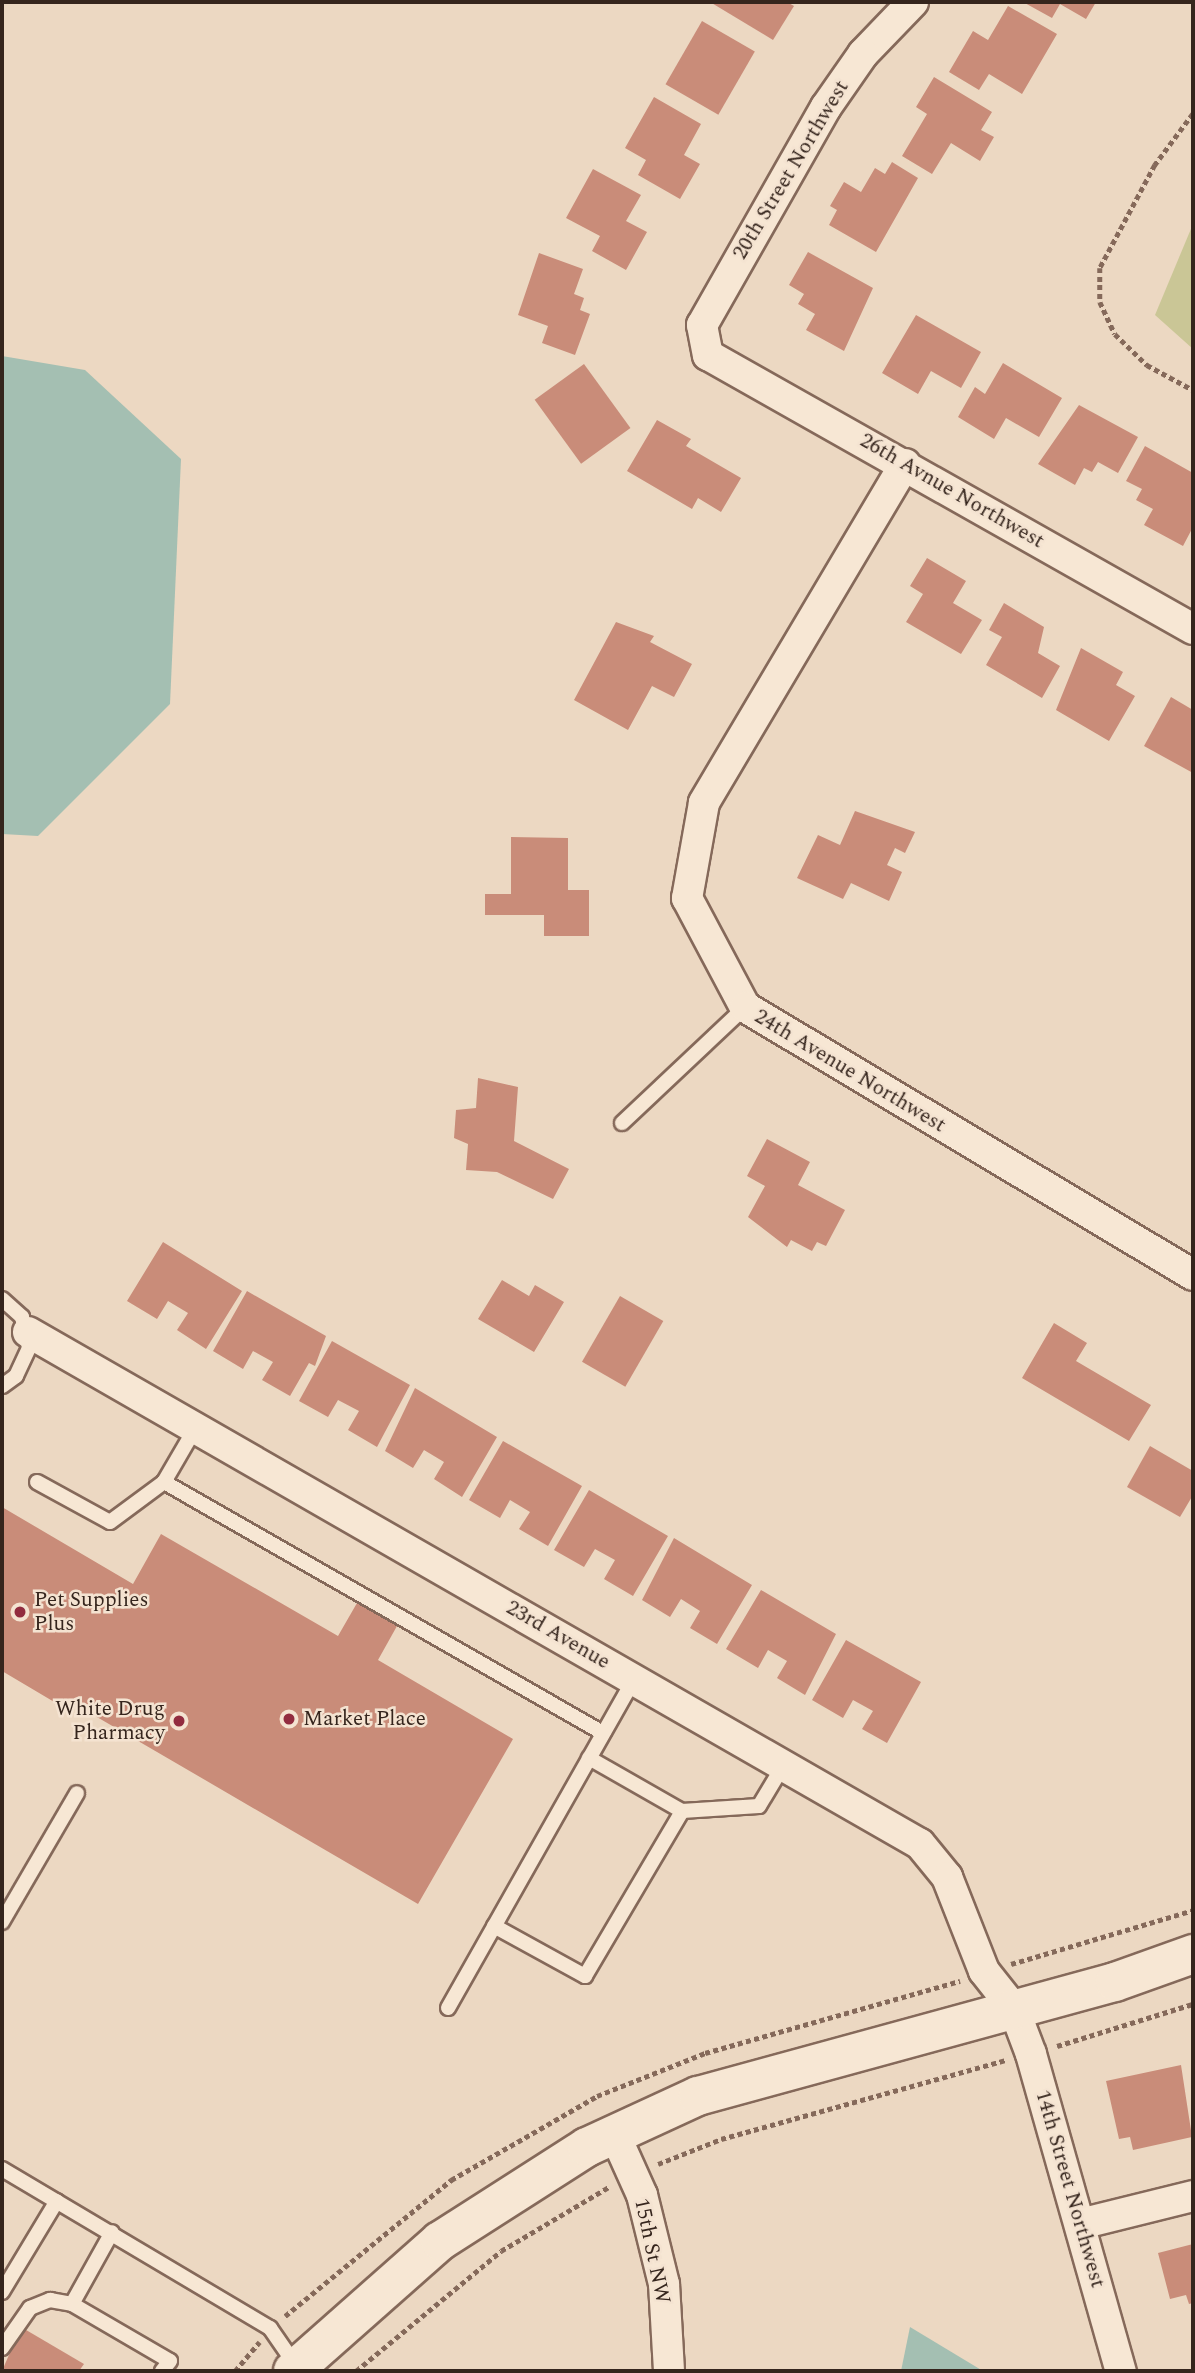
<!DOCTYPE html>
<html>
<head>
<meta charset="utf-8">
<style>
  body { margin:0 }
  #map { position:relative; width:1195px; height:2373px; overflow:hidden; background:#ecd8c2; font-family:Spectral,serif }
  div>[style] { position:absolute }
  .green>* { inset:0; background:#cac696 }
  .water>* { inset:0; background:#a4bfb2 }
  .building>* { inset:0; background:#c98c79; transform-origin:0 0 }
  .path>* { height:4.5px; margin-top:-2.25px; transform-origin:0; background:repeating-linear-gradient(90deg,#85695a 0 5px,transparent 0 8.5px) }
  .roads { filter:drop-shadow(2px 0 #85695a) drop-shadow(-2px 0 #85695a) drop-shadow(0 2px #85695a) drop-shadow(0 -2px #85695a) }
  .lane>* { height:14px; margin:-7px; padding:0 7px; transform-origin:7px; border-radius:7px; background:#f7e7d4 }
  .street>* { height:30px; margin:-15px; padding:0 15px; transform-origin:15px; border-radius:15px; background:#f7e7d4 }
  .secondary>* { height:38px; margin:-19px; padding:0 19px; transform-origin:19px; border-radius:19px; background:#f7e7d4 }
  .dots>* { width:19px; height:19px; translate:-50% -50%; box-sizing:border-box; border:4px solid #f4e3d1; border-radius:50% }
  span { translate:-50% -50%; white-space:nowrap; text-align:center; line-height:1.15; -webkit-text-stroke:5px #f4e3d1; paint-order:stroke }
  .street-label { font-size:21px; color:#35251d }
  .poi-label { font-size:21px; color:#35251d }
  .left { translate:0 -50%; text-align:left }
  .right { translate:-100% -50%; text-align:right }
  .frame { position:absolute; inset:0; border:4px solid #35251d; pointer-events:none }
</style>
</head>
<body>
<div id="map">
  <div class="green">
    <div style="clip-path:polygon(1193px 224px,1193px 349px,1155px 315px)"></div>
  </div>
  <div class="water">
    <div style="clip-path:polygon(2px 356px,85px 370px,181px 459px,170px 704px,38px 836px,2px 834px)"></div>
    <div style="clip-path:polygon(910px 2327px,983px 2371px,901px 2371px)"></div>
  </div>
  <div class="building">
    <div style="clip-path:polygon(710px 2px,787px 2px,794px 6px,773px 40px)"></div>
    <div style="clip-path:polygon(1023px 2px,1096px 2px,1086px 19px,1060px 4px,1052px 18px)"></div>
    <div style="clip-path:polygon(1008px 6px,1057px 34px,1022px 94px,989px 74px,979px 90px,949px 72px,973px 31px,988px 40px)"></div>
    <div style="left:702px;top:21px;width:61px;height:73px;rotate:30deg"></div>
    <div style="clip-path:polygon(934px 77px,992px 112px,981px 130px,994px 137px,980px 161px,951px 143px,932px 174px,902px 156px,927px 114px,916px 107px)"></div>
    <div style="clip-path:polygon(654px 97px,701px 124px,684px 155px,700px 164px,680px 199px,638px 175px,646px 160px,625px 148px)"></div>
    <div style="clip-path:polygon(892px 162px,918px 178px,876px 252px,829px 225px,837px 210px,830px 206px,844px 182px,861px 192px,875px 168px,885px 174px)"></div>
    <div style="clip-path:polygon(593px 169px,641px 195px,626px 221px,647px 232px,626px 270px,592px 251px,600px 236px,566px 218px)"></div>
    <div style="clip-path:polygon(808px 252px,873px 288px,844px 351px,806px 330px,815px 314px,798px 304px,804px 294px,789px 285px)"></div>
    <div style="clip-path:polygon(539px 253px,583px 269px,574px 294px,584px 298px,580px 310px,590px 314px,575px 355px,542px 343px,548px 326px,518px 315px)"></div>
    <div style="clip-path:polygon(916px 315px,981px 352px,961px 388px,931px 371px,918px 394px,882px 373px)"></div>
    <div style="clip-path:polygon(1003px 363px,1062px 398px,1039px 437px,1006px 418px,994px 439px,958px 417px,975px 387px,985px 394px)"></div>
    <div style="left:584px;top:364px;width:79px;height:61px;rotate:54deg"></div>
    <div style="clip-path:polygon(1079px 405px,1138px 437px,1118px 473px,1098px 462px,1092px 472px,1084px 468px,1075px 485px,1038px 464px)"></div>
    <div style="clip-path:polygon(657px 420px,691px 439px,686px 446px,741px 478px,721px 512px,698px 498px,692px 509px,627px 471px)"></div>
    <div style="clip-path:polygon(1145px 446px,1193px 473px,1193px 527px,1183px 546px,1144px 525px,1153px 509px,1136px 500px,1142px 489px,1126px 481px)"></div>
    <div style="clip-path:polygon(927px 558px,966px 581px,953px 603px,982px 620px,961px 654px,906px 622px,923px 594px,910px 586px)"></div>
    <div style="clip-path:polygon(1004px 603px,1044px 627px,1038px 653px,1060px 666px,1042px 698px,986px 665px,1002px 637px,989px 630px)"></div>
    <div style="clip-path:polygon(616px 622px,654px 636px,650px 642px,692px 664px,674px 697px,652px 686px,628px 730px,574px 700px)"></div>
    <div style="clip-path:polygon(1081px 648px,1123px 672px,1116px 685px,1135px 696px,1109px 741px,1056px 710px)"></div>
    <div style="clip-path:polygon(1171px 697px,1193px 710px,1193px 773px,1144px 746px)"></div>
    <div style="clip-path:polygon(855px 811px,915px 832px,905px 853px,895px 848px,887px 865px,902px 872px,889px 901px,851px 883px,843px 899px,797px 878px,818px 835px,840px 845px)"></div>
    <div style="clip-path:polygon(511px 837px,568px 838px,568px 890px,589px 890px,589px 936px,544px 936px,544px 915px,485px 915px,485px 894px,511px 894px)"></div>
    <div style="clip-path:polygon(478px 1078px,518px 1087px,514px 1141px,569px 1169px,553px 1199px,497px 1172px,466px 1170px,468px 1144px,454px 1138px,456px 1110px,476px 1108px)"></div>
    <div style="clip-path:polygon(767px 1139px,810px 1162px,798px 1185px,845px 1210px,826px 1246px,817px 1242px,812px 1251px,791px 1240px,787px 1247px,748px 1217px,765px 1186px,747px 1176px)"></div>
    <div style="clip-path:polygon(163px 1242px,242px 1291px,206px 1349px,177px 1330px,188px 1313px,168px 1301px,157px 1319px,127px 1301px)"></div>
    <div style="clip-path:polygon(502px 1280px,529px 1296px,535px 1285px,564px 1302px,534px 1352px,478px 1319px)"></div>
    <div style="clip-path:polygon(247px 1291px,326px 1336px,315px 1366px,309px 1363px,290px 1396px,262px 1380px,273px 1362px,253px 1351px,243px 1369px,213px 1351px)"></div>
    <div style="left:620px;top:1296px;width:50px;height:76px;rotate:30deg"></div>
    <div style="clip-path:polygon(1054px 1323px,1087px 1343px,1076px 1361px,1151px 1405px,1129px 1441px,1022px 1378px)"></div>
    <div style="clip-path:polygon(332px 1341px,410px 1385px,377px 1447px,348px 1430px,359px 1411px,338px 1400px,328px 1417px,299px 1401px)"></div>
    <div style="clip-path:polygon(415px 1388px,497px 1437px,462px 1497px,434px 1479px,444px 1462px,424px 1450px,413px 1468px,385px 1451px)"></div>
    <div style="clip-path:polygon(503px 1441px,582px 1486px,548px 1546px,519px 1529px,530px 1512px,510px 1500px,500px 1518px,469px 1500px)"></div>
    <div style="clip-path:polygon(1150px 1446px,1193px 1471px,1193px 1495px,1180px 1517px,1127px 1487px)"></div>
    <div style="clip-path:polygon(589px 1490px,668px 1536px,633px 1596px,604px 1579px,615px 1560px,595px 1549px,584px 1567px,554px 1550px)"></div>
    <div style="clip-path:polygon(2px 1507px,133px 1584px,161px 1534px,338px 1636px,357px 1603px,397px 1626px,378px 1660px,513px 1739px,418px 1904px,66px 1699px,61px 1706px,2px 1671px)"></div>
    <div style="clip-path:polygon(674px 1538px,752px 1585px,717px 1644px,690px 1628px,700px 1611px,681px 1599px,670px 1617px,642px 1600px)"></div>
    <div style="clip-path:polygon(761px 1590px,836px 1634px,805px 1695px,777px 1678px,787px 1661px,768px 1650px,758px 1668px,726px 1649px)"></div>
    <div style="clip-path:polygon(846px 1640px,921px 1682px,887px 1743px,862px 1729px,873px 1711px,853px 1700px,843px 1718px,812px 1700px)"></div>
    <div style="clip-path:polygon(1181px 2065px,1192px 2137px,1133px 2150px,1130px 2137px,1119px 2139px,1106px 2081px)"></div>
    <div style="clip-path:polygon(1193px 2244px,1193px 2303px,1189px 2304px,1186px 2295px,1170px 2299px,1158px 2253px)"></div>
    <div style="clip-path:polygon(21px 2327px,84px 2364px,79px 2371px,2px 2371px)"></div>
  </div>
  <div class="path">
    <div style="left:1193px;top:114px;width:64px;rotate:126.7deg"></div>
    <div style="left:1155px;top:165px;width:117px;rotate:118.1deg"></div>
    <div style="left:1100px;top:268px;width:34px;rotate:90deg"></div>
    <div style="left:1100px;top:302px;width:35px;rotate:65deg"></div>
    <div style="left:1115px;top:334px;width:45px;rotate:44.1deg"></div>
    <div style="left:1147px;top:365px;width:52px;rotate:28.5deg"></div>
    <div style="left:1011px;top:1964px;width:190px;rotate:-16.5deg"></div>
    <div style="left:1057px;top:2046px;width:142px;rotate:-17.2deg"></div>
    <div style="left:658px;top:2164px;width:68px;rotate:-21.6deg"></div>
    <div style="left:721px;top:2139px;width:295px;rotate:-15.5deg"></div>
    <div style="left:285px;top:2316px;width:215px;rotate:-39.3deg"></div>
    <div style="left:451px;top:2180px;width:168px;rotate:-29.9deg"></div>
    <div style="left:597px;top:2096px;width:116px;rotate:-21.7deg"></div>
    <div style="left:705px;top:2053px;width:265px;rotate:-15.8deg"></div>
    <div style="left:235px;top:2371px;width:38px;rotate:-50deg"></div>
    <div style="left:356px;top:2371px;width:188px;rotate:-39.6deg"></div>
    <div style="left:501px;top:2251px;width:126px;rotate:-30.7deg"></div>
  </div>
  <div class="roads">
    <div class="lane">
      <div style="left:622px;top:1123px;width:169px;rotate:-43.3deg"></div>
      <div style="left:2px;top:1299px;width:27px;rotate:42deg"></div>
      <div style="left:22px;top:1317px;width:32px;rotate:77deg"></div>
      <div style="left:29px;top:1348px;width:31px;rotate:115deg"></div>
      <div style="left:16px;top:1376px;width:17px;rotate:144deg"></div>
      <div style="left:196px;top:1427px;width:64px;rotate:120.2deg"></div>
      <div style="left:164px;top:1482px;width:506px;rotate:29.76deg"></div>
      <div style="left:37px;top:1482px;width:83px;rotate:28.7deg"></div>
      <div style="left:110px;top:1522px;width:67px;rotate:-36.5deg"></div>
      <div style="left:589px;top:1758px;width:107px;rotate:29.7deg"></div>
      <div style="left:2px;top:1922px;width:149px;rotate:-59.8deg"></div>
      <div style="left:494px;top:1926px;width:104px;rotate:28.8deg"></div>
      <div style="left:585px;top:1976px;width:191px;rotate:-59.5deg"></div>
      <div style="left:682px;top:1811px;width:77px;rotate:-3.7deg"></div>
      <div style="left:759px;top:1806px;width:47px;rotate:-59deg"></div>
      <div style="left:448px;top:2008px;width:378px;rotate:-60.5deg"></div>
      <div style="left:2px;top:2169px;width:312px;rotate:30.7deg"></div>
      <div style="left:270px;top:2328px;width:47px;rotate:55.3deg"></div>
      <div style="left:2px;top:2292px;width:106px;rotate:-58.9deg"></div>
      <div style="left:72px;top:2304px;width:82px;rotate:-60.9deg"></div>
      <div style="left:2px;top:2348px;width:49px;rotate:-55deg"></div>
      <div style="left:30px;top:2308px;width:22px;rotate:-22deg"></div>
      <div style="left:50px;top:2300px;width:22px;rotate:10deg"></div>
      <div style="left:72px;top:2304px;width:113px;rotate:30.2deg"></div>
      <div style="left:170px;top:2361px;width:13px;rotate:129deg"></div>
    </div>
    <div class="street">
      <div style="left:913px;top:2px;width:72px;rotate:133.9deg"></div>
      <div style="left:863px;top:54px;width:65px;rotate:124.9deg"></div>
      <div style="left:826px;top:107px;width:251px;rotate:119.6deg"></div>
      <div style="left:702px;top:325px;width:31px;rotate:79deg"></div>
      <div style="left:708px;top:355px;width:557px;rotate:29.46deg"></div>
      <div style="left:905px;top:464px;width:394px;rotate:120.7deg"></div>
      <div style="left:704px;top:803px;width:97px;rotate:100.1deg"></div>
      <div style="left:687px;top:898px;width:123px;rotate:62deg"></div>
      <div style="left:745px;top:1007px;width:522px;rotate:30.89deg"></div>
      <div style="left:28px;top:1332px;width:1028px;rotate:29.86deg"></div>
      <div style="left:920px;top:1844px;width:43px;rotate:50.7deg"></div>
      <div style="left:947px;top:1877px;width:101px;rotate:68.5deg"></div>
      <div style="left:984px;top:1971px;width:48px;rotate:51.7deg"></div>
      <div style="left:1014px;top:2009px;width:48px;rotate:69.3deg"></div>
      <div style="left:1031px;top:2054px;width:330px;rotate:74.2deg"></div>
      <div style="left:615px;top:2135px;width:66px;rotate:65.8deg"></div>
      <div style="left:642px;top:2195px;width:92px;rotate:76.1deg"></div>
      <div style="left:664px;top:2284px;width:87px;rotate:86.7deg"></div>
      <div style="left:1080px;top:2224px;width:116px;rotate:-13.9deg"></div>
    </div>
    <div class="secondary">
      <div style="left:293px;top:2371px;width:196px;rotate:-41.5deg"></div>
      <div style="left:440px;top:2241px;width:174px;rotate:-32.6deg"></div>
      <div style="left:587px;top:2147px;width:122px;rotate:-24.7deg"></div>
      <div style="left:698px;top:2096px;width:432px;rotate:-15.3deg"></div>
      <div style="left:1115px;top:1982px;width:83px;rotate:-19.7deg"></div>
    </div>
  </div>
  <div class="dots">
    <div style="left:20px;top:1612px;background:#922c3f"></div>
    <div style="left:289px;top:1719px;background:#922c3f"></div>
    <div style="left:179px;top:1721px;background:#922c3f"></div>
  </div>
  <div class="street-label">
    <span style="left:791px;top:170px;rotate:-59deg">20th Street Northwest</span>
    <span style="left:952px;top:491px;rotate:30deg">26th Avnue Northwest</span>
    <span style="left:850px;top:1071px;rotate:31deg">24th Avenue Northwest</span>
    <span style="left:558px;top:1635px;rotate:30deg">23rd Avenue</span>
    <span style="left:1070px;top:2189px;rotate:74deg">14th Street Northwest</span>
    <span style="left:652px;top:2251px;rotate:78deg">15th St NW</span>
  </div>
  <div class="poi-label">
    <span class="left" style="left:34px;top:1612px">Pet Supplies<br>Plus</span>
    <span class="right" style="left:165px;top:1721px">White Drug<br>Pharmacy</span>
    <span class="left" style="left:303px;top:1719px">Market Place</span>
  </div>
  <div class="frame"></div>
</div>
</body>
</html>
